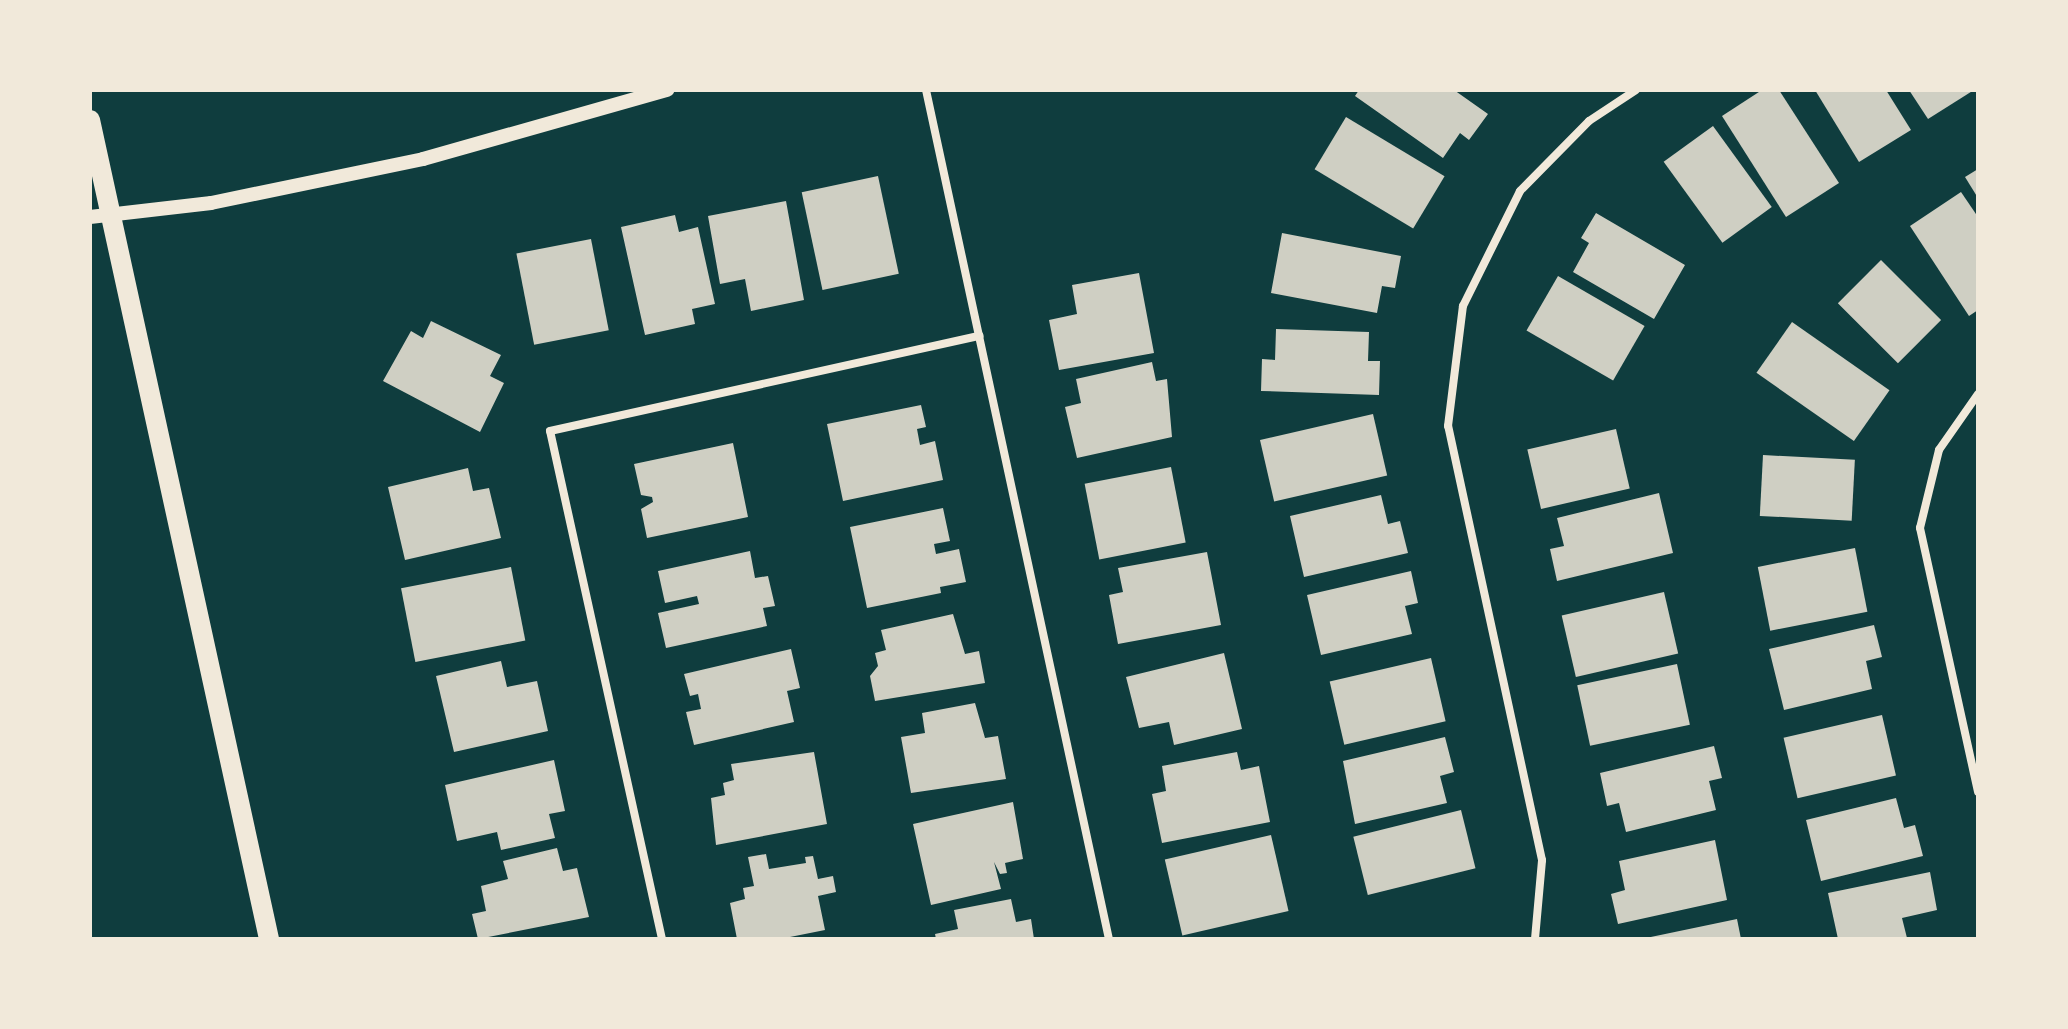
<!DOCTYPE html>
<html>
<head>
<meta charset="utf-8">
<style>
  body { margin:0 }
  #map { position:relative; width:2068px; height:1029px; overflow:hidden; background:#0f3d3e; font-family:Poppins,sans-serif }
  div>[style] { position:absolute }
  .building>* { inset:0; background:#cfcfc3; transform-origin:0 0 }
  .minor>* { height:8px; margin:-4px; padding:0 4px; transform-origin:4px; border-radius:4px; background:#f1e9da }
  .tertiary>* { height:14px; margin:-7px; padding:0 7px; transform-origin:7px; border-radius:7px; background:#f1e9da }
  .primary>* { height:20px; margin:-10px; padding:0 10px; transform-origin:10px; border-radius:10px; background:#f1e9da }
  span { translate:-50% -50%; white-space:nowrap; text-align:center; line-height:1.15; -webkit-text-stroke:8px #f1e9da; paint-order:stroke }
  .frame { position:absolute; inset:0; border:92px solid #f1e9da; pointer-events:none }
</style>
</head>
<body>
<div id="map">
  <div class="building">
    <div style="clip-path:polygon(1359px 90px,1454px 90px,1488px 114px,1469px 140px,1460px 133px,1443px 158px,1355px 96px)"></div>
    <div style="clip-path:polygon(1762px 90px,1779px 90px,1839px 183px,1786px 217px,1722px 116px)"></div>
    <div style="clip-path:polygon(1815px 90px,1886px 90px,1911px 130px,1859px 162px)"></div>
    <div style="clip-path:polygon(1909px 90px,1974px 90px,1928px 119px)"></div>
    <div style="left:1346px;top:117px;width:115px;height:61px;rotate:31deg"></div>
    <div style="left:1713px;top:126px;width:100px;height:61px;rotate:54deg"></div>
    <div style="clip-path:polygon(1978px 169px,1978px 198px,1965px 177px)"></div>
    <div style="left:878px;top:176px;width:100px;height:78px;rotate:78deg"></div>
    <div style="clip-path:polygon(1961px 192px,1978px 217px,1978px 310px,1969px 316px,1910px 226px)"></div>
    <div style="clip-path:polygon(786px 201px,804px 300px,751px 311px,745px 279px,720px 284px,708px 216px)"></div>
    <div style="clip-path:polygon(1596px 213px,1685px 265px,1654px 319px,1573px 272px,1589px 243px,1581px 238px)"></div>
    <div style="clip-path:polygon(675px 215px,679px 232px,698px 227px,715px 304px,692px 309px,695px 324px,645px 335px,621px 227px)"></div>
    <div style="clip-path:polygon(1282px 233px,1401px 256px,1395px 288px,1382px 286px,1377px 313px,1271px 293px)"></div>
    <div style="left:591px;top:239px;width:93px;height:76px;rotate:79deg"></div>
    <div style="left:1881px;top:260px;width:85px;height:61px;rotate:45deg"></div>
    <div style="clip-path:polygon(1139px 273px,1154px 353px,1059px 370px,1049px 320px,1077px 314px,1072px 285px)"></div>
    <div style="left:1558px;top:276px;width:100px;height:63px;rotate:30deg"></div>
    <div style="clip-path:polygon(431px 321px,501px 355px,490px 376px,504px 383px,480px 432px,383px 381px,411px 331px,423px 338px)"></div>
    <div style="left:1792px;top:322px;width:119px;height:62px;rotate:35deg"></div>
    <div style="clip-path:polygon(1276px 329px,1369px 332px,1368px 361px,1380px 361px,1379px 395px,1261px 391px,1262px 359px,1275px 360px)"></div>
    <div style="clip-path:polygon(1152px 362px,1156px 381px,1167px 379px,1172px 437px,1077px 458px,1065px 407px,1081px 403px,1076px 379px)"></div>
    <div style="clip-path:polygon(921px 405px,926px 427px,917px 429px,920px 445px,935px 441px,943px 480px,843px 501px,827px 424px)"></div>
    <div style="left:1373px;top:414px;width:63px;height:116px;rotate:77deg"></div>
    <div style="left:1616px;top:429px;width:61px;height:91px;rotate:77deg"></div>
    <div style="clip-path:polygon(733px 443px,748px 517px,647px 538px,641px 509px,653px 502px,652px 497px,641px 495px,634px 464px)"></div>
    <div style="left:1763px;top:455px;width:92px;height:61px;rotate:3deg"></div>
    <div style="left:1171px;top:467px;width:77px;height:88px;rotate:79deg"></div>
    <div style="clip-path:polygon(468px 468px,473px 491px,489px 488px,501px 538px,405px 560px,388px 487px)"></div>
    <div style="clip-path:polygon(1659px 493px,1673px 553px,1557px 581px,1550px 549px,1564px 546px,1557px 518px)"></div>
    <div style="clip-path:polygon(1381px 495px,1388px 524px,1400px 521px,1408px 553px,1304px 577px,1290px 516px)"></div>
    <div style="clip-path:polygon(943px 508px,950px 541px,934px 544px,936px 554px,959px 549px,966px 582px,940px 587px,941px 593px,867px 608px,850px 527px)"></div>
    <div style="left:1855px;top:548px;width:65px;height:99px;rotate:79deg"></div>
    <div style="clip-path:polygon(750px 551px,755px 578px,768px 576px,775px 606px,763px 608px,767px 626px,666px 648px,658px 613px,699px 604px,697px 596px,665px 603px,658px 571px)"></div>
    <div style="clip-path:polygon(1207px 552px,1221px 625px,1118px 644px,1109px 595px,1123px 592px,1118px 568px)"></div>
    <div style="left:511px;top:567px;width:75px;height:112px;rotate:79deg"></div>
    <div style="clip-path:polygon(1411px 571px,1418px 603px,1405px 606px,1412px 634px,1321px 655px,1307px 595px)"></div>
    <div style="left:1664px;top:592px;width:63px;height:105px;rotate:77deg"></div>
    <div style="clip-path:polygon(953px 614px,965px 654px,979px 651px,985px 683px,875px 701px,870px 676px,878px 666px,875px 653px,886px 650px,881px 630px)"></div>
    <div style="clip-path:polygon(1874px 625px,1882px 657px,1866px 661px,1872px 689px,1784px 710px,1769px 649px)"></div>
    <div style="clip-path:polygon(791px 649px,800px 688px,787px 691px,794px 722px,694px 745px,686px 712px,701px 709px,698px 694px,690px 696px,684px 674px)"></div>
    <div style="clip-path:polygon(1224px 653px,1242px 729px,1174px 745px,1169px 722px,1139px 728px,1126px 677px)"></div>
    <div style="left:1431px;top:658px;width:65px;height:104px;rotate:77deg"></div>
    <div style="clip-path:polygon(501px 661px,507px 687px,537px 681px,548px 731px,454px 752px,436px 676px)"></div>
    <div style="left:1677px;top:664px;width:62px;height:102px;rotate:78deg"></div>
    <div style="clip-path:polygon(975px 703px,985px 738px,998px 736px,1006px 779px,911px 793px,901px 737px,925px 733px,922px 713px)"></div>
    <div style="left:1882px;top:715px;width:62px;height:101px;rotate:77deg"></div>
    <div style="clip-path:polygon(1445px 737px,1454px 772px,1440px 776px,1447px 803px,1355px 824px,1343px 761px)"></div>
    <div style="clip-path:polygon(1714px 746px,1722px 778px,1709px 781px,1716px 810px,1626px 832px,1619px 803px,1607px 806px,1600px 773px)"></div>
    <div style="clip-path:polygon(814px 752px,827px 824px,716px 845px,711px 798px,725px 795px,723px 783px,734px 780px,731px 764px)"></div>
    <div style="clip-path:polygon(1237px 752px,1241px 770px,1259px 766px,1270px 822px,1162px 843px,1152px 794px,1166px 791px,1162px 766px)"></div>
    <div style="clip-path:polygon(554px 760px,565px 811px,549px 814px,555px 838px,501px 850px,497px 832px,457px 841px,445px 785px)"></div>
    <div style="clip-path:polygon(1896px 798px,1904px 828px,1915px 825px,1923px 856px,1821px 881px,1806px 820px)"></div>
    <div style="clip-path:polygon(1013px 802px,1023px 859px,1005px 863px,1007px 873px,1000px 874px,994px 862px,1001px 889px,931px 905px,913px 824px)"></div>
    <div style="left:1461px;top:810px;width:60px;height:111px;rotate:76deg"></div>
    <div style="left:1271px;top:835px;width:78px;height:109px;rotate:77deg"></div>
    <div style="clip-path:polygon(1715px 840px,1727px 900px,1618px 924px,1611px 894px,1625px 890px,1619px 861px)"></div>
    <div style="clip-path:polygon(557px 848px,563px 871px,577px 868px,589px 917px,478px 939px,472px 914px,486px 911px,481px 886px,508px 879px,503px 861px)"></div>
    <div style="clip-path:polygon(766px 854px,769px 869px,806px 863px,805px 857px,813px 856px,818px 879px,833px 876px,836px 892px,818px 896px,825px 930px,780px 939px,737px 939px,730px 903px,745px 899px,743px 888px,754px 886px,748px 857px)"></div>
    <div style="clip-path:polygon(1930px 872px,1937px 910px,1902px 918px,1907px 938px,1838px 939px,1828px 893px)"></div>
    <div style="clip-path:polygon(1011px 899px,1016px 922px,1031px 919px,1034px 939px,936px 939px,935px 934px,958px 929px,954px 910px)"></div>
    <div style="clip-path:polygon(1737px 919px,1741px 939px,1646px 939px,1646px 938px)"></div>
  </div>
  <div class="minor">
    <div style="left:926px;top:90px;width:868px;rotate:77.84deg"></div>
    <div style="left:1978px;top:394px;width:68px;rotate:124.9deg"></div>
    <div style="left:1939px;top:450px;width:80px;rotate:103.7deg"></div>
    <div style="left:1920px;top:528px;width:270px;rotate:77.6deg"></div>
    <div style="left:662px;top:939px;width:520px;rotate:-102.43deg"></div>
    <div style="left:550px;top:431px;width:440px;rotate:-12.5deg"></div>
    <div style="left:1535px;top:939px;width:79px;rotate:-84.9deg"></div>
    <div style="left:1542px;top:860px;width:444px;rotate:-102.2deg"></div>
    <div style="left:1448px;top:426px;width:121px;rotate:-82.9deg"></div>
    <div style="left:1463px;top:306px;width:128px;rotate:-63.6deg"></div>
    <div style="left:1520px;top:191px;width:98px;rotate:-45.4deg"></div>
    <div style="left:1589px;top:121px;width:56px;rotate:-33.4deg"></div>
  </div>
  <div class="tertiary">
    <div style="left:90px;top:217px;width:122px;rotate:-6.6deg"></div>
    <div style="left:211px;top:203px;width:217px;rotate:-11.7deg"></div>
    <div style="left:423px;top:159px;width:254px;rotate:-15.8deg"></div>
  </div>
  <div class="primary">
    <div style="left:90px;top:120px;width:838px;rotate:77.67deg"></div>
  </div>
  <div class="frame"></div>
</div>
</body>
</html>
